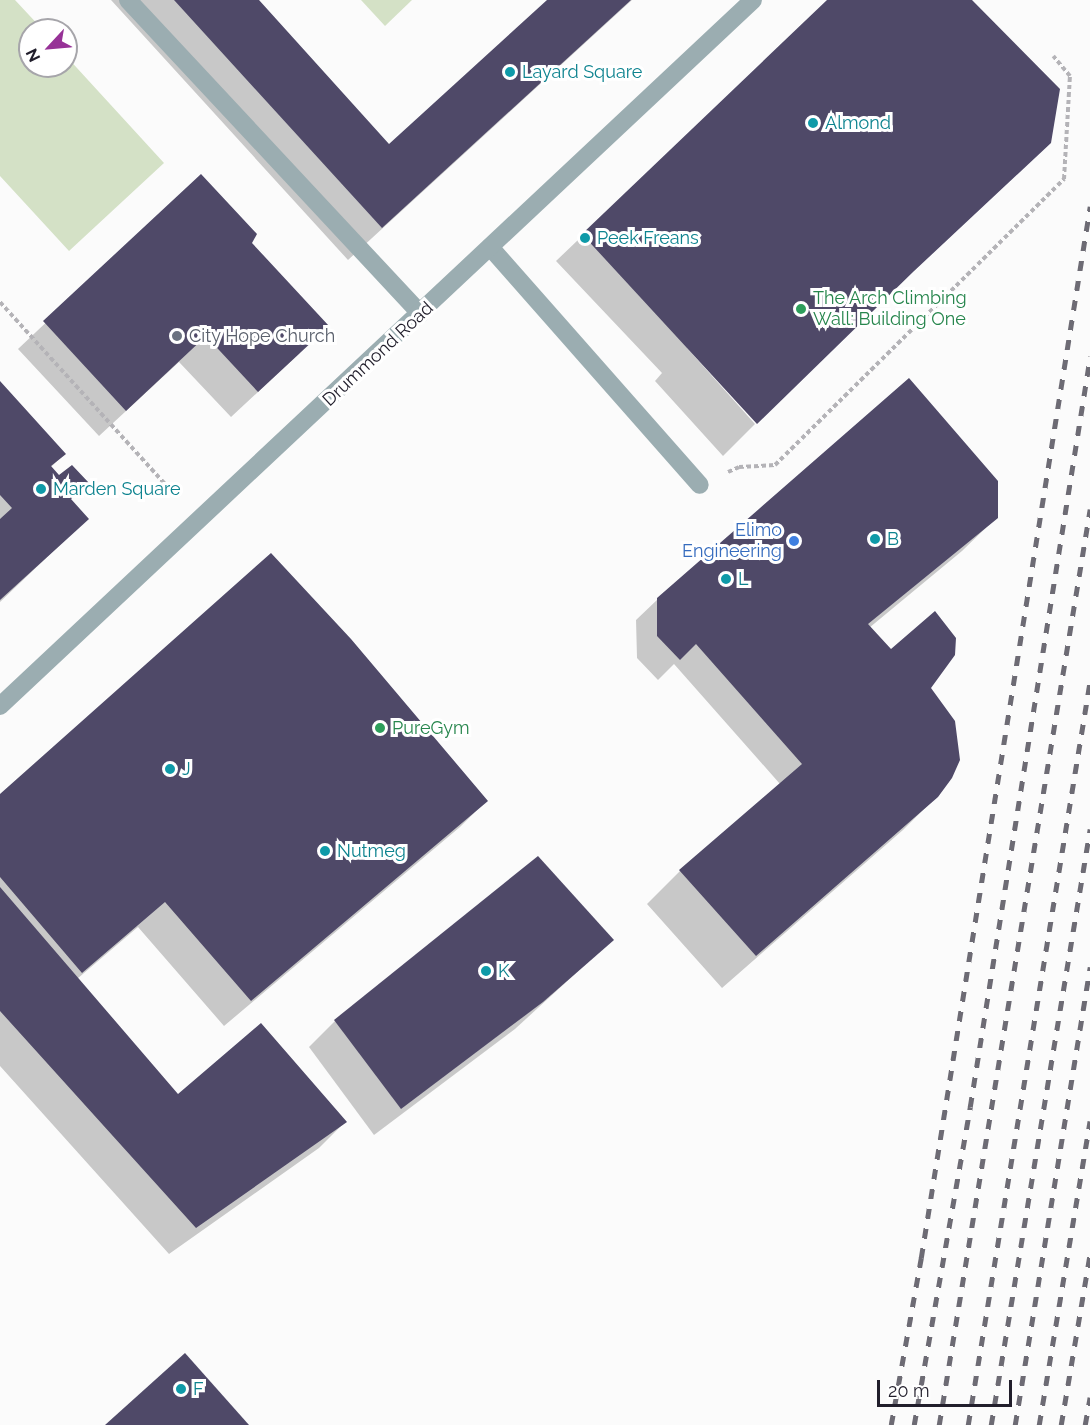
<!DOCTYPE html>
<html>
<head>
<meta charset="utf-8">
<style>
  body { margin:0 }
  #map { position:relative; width:1090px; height:1425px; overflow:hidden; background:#fbfbfb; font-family:Raleway,sans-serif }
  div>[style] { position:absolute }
  .green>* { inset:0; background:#d4e1c6 }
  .shadow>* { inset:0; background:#0003 }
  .building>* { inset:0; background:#4f4968 }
  .path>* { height:4px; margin-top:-2px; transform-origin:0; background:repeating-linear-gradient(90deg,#b4b3b7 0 4.5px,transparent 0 7.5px) }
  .minor>* { height:18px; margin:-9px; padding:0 9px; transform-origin:9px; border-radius:9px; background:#9badb1 }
  .rail>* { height:4.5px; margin-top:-2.25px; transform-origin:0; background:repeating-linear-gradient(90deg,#6d6b74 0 10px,transparent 0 20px) }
  .dots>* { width:16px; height:16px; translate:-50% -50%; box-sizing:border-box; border:3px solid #fff; border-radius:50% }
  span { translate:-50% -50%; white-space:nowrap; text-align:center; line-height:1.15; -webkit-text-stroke:6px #fff; paint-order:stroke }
  .culture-label { font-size:18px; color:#0d838f }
  .left { translate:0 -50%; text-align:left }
  .leisure-label { font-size:18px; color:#27864d }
  .worship-label { font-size:18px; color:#5b616d }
  .street-label { font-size:18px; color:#211e2b }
  .shop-label { font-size:18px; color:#366cbe }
  .right { translate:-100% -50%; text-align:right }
  .north { position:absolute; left:18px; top:18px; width:60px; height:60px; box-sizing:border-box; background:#fff; border:2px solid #a6a5aa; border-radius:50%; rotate:244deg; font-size:16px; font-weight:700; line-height:24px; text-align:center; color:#211e2b }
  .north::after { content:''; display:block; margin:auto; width:21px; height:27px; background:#973297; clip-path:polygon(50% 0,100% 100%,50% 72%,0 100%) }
  .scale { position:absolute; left:877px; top:1380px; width:135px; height:27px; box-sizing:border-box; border:3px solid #211e2b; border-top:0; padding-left:8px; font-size:18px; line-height:21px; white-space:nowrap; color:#211e2b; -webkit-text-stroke:4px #fff; paint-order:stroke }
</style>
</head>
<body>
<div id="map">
  <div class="green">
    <div style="clip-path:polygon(0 0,15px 0,43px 30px,30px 30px,30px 66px,66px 66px,66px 56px,164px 163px,69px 251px,0 176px)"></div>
    <div style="clip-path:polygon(361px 0,412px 0,385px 26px)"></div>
  </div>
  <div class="shadow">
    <div style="clip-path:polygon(111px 0,256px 0,389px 146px,549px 0,632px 0,348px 260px)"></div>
    <div style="clip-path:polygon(829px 0,970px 0,1050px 143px,877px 305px,687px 348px,755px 424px,723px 456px,655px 381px,662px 373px,556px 261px)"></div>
    <div style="clip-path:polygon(201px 176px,250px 243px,300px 353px,231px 417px,179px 362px,99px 436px,18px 349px)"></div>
    <div style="clip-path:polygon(0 383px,64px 454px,50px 468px,70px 500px,87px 519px,0 602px)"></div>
    <div style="clip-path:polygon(996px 518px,962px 551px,869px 628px,929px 688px,937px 796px,903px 830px,722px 988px,647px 904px,680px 871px,780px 784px,674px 664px,658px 680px,637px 658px,636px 620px,658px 599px)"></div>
    <div style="clip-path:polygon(271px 555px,486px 801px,460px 827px,224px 1026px,138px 927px,77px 979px,178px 1096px,345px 1122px,319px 1148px,169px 1254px,0 1066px,0 796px)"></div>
    <div style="clip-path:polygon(612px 940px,515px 1029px,374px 1135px,309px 1047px,335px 1021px)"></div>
  </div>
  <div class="building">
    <div style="clip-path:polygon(174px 0,259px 0,389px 144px,547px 0,631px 0,382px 228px)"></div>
    <div style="clip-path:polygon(827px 0,972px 0,1060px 89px,1051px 143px,913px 272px,757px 424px,582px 234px)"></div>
    <div style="clip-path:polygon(201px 174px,257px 234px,252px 243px,329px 326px,258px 392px,206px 336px,126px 411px,43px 321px)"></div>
    <div style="clip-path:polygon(909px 378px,998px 481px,998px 518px,868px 624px,891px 649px,935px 611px,956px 638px,955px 655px,931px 688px,955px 721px,960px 760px,952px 778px,938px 797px,756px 956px,679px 870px,802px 764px,696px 644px,680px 660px,657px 636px,657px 598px)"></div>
    <div style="clip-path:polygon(0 381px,66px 454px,51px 466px,59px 475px,72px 465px,89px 483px,71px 499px,89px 519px,0 600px,0 519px,12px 508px,0 495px)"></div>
    <div style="clip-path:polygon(271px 553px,351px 639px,488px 801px,251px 1001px,165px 902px,82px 973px,0 877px,0 794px)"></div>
    <div style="clip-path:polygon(538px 856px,614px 940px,543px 1002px,401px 1109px,334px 1020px)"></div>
    <div style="clip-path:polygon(0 887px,178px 1094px,261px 1023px,347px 1122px,196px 1228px,0 1011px)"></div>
    <div style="clip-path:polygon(185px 1353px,249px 1425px,105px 1425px)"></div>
  </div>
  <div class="path">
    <div style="left:0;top:302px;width:262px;rotate:47.8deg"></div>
    <div style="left:728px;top:472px;width:12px;rotate:-24deg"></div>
    <div style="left:739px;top:467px;width:36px;rotate:-3deg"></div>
    <div style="left:775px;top:465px;width:407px;rotate:-44.7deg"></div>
    <div style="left:1064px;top:179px;width:103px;rotate:-86.7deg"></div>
    <div style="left:1070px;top:76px;width:26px;rotate:-130deg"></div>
  </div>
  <div class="minor">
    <div style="left:128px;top:0;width:429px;rotate:47deg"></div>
    <div style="left:490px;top:247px;width:317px;rotate:48.6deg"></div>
    <div style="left:0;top:706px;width:1032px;rotate:-43.15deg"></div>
  </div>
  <div class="rail">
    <div style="left:891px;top:1425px;width:170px;rotate:-79.8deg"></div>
    <div style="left:921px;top:1258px;width:1065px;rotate:-80.87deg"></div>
    <div style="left:914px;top:1425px;width:323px;rotate:-80deg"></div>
    <div style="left:970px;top:1107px;width:760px;rotate:-80.91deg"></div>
    <div style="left:939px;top:1425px;width:928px;rotate:-80.64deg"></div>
    <div style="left:968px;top:1425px;width:754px;rotate:-80.69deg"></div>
    <div style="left:991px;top:1425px;width:604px;rotate:-80.57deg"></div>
    <div style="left:1015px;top:1425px;width:464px;rotate:-80.7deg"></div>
    <div style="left:1039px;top:1425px;width:308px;rotate:-80.5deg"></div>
    <div style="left:1061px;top:1425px;width:174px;rotate:-80.4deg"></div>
    <div style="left:1085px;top:1425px;width:28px;rotate:-80deg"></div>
  </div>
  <div class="dots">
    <div style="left:510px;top:72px;background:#0f9aa8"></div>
    <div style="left:813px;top:123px;background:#0f9aa8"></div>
    <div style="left:585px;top:238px;background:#0f9aa8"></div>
    <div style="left:801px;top:309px;background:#2e9e5b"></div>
    <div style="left:177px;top:336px;background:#6b7280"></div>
    <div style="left:41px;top:489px;background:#0f9aa8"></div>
    <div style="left:875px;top:539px;background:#0f9aa8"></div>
    <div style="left:794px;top:541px;background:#3f7fe0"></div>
    <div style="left:726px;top:579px;background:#0f9aa8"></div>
    <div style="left:380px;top:728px;background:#2e9e5b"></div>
    <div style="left:170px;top:769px;background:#0f9aa8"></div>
    <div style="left:325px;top:851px;background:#0f9aa8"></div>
    <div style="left:486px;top:971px;background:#0f9aa8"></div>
    <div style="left:181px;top:1389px;background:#0f9aa8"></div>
  </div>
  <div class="culture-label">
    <span class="left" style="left:522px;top:72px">Layard Square</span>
    <span class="left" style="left:825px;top:123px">Almond</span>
    <span class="left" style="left:597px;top:238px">Peek Freans</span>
    <span class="left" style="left:53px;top:489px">Marden Square</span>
    <span class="left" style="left:887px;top:539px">B</span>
    <span class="left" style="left:738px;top:579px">L</span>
    <span class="left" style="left:182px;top:769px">J</span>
    <span class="left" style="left:337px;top:851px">Nutmeg</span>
    <span class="left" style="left:498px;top:971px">K</span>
    <span class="left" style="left:193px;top:1389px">F</span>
  </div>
  <div class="leisure-label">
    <span class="left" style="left:813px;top:309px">The Arch Climbing<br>Wall: Building One</span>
    <span class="left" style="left:392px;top:728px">PureGym</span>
  </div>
  <div class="worship-label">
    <span class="left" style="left:189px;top:336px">City Hope Church</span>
  </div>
  <div class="street-label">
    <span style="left:378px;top:354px;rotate:-43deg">Drummond Road</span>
  </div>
  <div class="shop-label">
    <span class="right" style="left:782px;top:541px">Elimo<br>Engineering</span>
  </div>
  <div class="north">N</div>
  <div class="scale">20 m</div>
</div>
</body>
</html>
